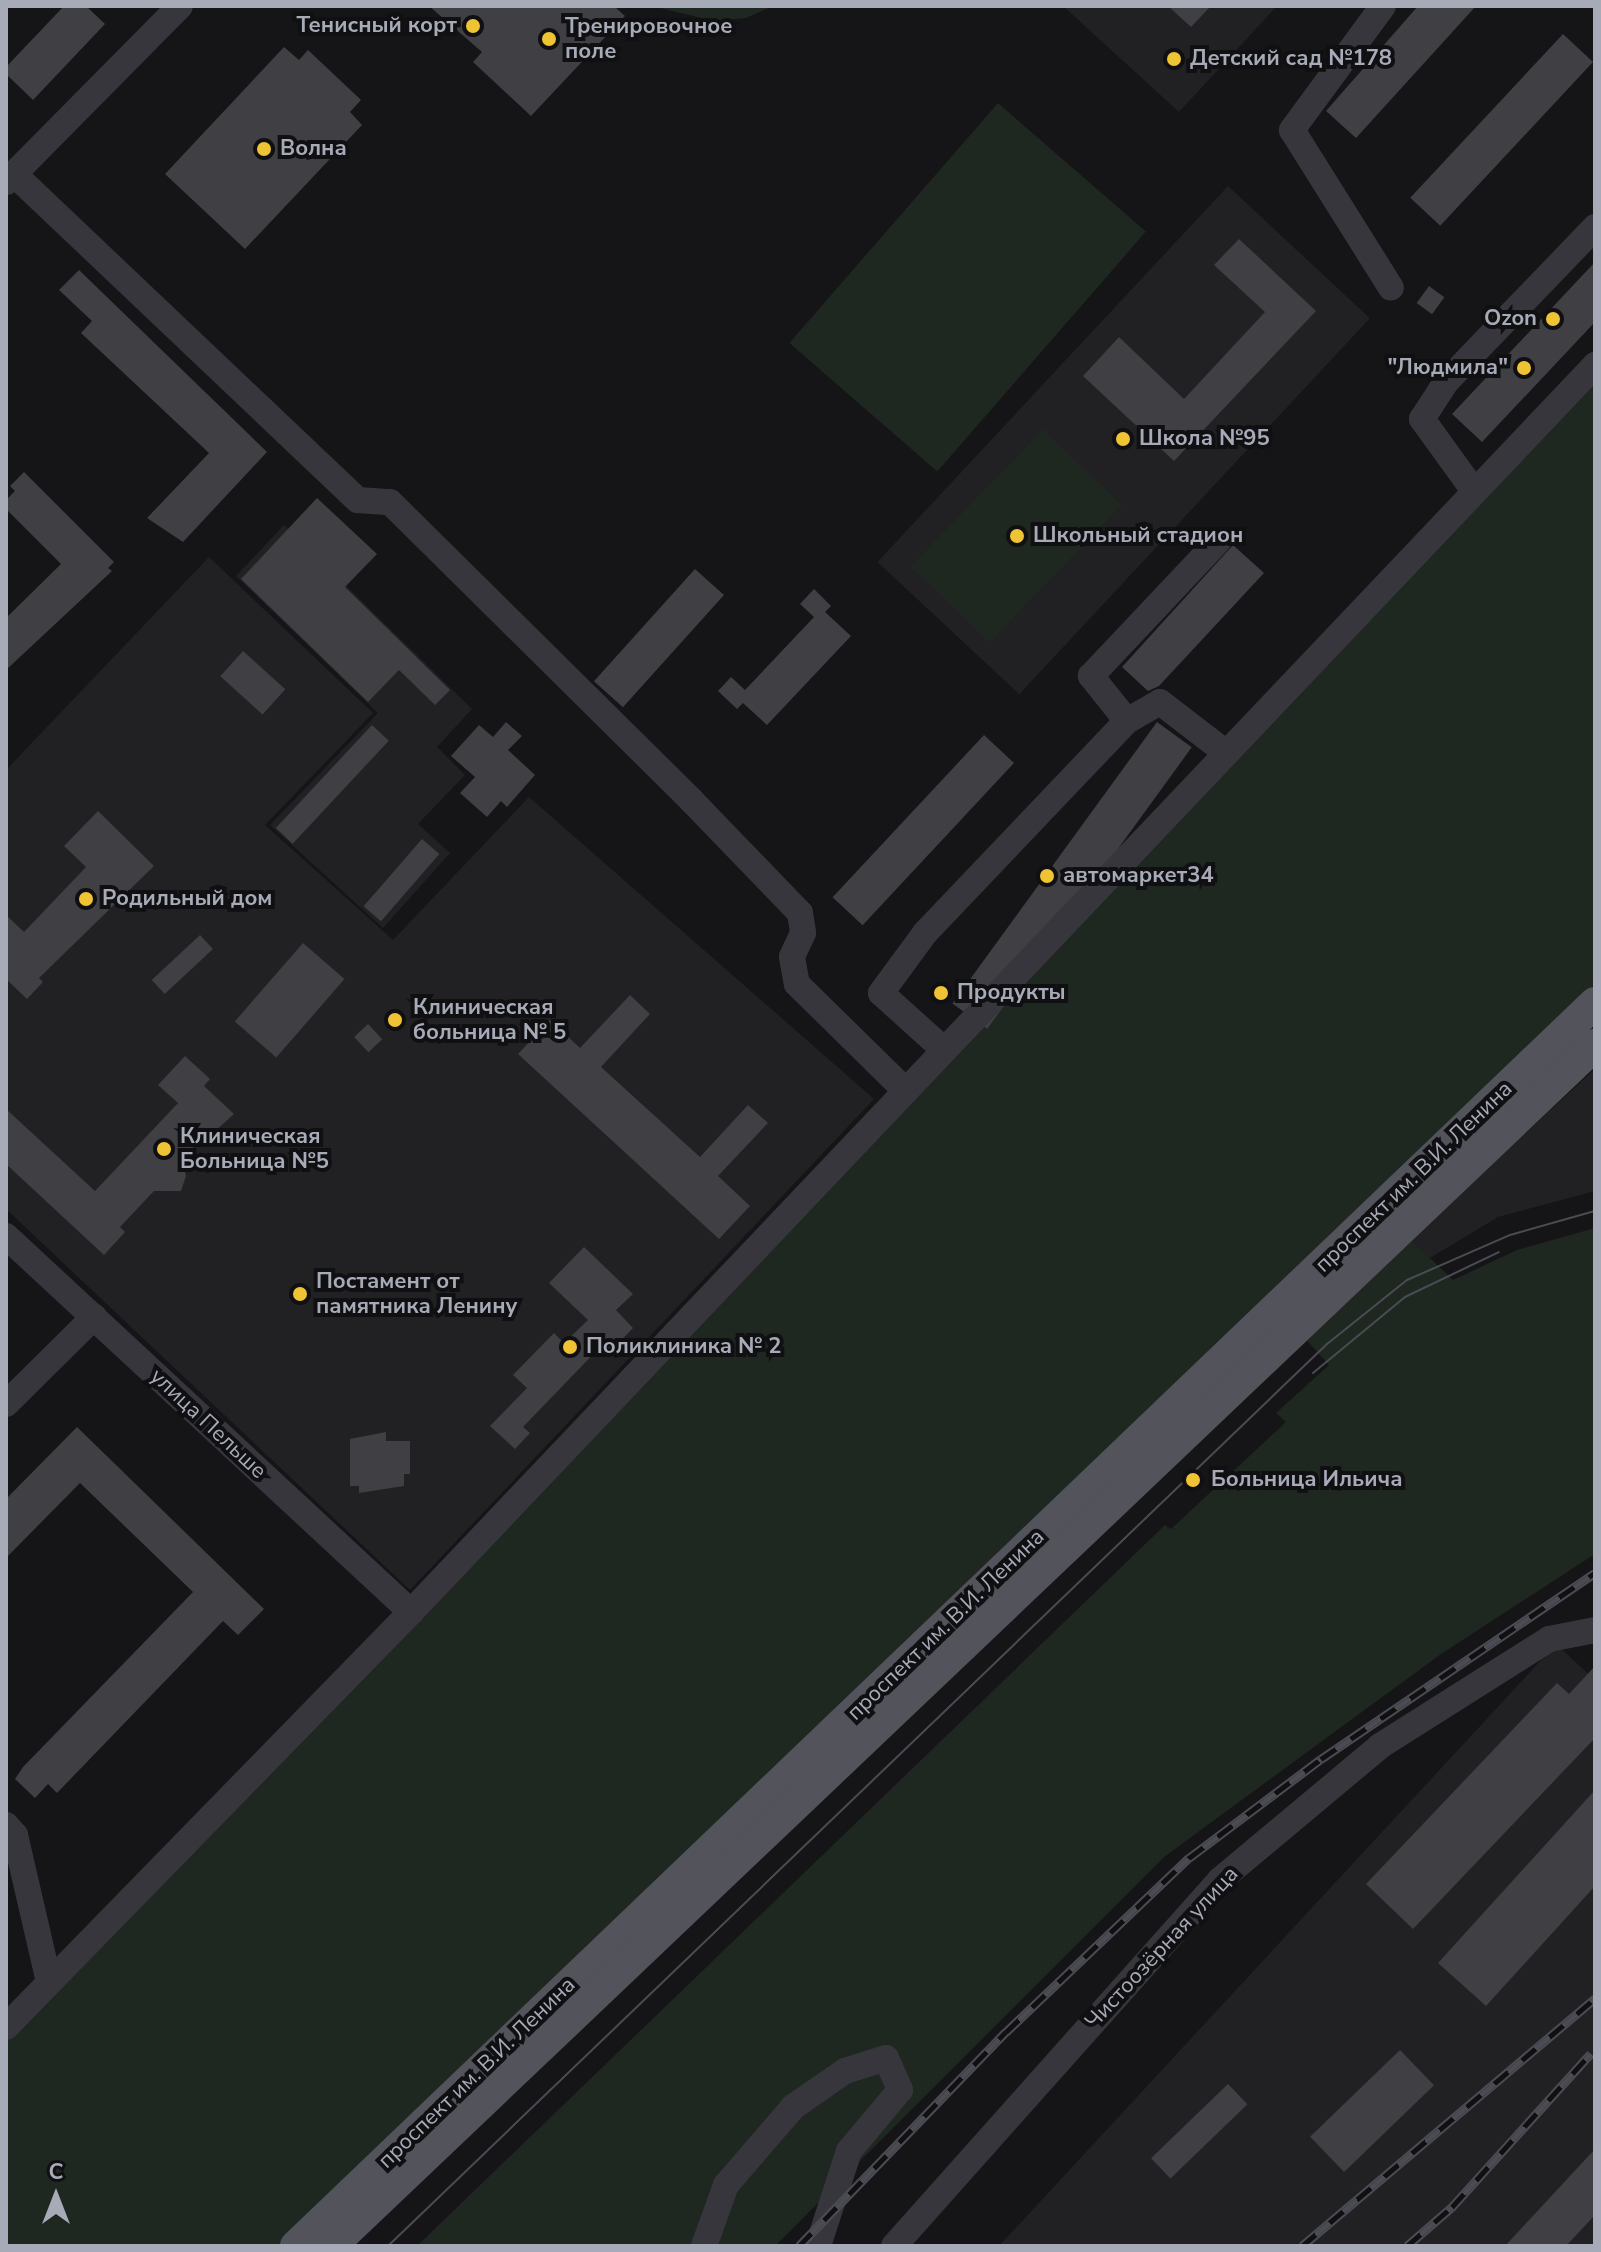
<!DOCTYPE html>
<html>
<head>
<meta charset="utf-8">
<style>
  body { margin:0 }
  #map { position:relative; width:1601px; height:2252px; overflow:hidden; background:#151517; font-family:"Nunito Sans",sans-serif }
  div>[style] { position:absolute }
  .built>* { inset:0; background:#212124; transform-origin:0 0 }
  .green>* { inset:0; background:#1f2721; transform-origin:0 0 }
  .building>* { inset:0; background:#3f3f44; transform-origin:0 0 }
  .minor>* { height:26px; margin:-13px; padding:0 13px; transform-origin:13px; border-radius:13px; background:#36363c }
  .major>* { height:32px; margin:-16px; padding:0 16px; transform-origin:16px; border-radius:16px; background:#52535b }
  .tram>* { height:2px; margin:-1px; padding:0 1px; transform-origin:1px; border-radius:1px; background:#4b4c53 }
  .rail>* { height:9px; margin-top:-4.5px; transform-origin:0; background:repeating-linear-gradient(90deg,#101012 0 18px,#4b4c53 0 36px); box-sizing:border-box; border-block:2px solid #4b4c53 }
  .dots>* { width:22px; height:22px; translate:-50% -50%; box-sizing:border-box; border:4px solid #101012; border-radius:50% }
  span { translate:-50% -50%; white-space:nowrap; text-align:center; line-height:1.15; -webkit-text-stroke:8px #101012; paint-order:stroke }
  .poi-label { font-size:22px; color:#a7aab7; font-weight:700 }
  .right { translate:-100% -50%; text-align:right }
  .left { translate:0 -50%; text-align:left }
  .street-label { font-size:22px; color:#a7aab7 }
  .frame { position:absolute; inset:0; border:8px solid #a7aab7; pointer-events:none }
  .north { position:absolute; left:16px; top:2156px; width:80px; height:80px; -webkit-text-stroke:6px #101012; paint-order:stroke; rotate:0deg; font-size:22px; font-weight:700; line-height:32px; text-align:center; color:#a7aab7 }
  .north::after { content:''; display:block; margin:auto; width:28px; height:36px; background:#a7aab7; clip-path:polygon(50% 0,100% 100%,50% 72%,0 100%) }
</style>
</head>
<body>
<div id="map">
  <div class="built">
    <div style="clip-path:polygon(1063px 6px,1277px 6px,1179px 112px)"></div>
    <div style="left:1228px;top:186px;width:194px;height:514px;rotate:43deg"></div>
    <div style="clip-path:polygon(284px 525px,472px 709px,437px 747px,465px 775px,418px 824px,450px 853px,383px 928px,270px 825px,378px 713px,236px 576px)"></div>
    <div style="clip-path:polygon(209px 557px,373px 713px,265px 825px,393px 940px,529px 797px,874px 1099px,410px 1590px,6px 1209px,6px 770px)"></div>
    <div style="clip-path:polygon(1595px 1069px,1595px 1191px,1498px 1217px,1430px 1258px,1410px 1239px)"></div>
    <div style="clip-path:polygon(1556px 1644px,1595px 1680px,1595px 2246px,999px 2246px)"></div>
  </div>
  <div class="green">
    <div style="clip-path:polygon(652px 6px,773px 6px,746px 18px,714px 21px)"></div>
    <div style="left:998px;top:103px;width:196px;height:318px;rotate:41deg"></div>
    <div style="clip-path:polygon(1595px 378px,1595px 985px,280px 2246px,6px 2246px,6px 2043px)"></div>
    <div style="left:1043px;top:429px;width:110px;height:191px;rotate:44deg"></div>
    <div style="clip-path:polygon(1595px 1228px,1595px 1554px,1441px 1654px,1164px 1857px,775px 2246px,417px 2246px,1165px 1525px,1171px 1529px,1286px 1422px,1276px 1413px,1329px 1365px,1303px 1336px,1410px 1239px,1453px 1280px,1517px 1250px)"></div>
  </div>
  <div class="building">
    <div style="clip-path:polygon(64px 6px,86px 6px,105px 24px,33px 100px,6px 74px,6px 67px)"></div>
    <div style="clip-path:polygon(429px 6px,614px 6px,625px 16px,531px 116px,473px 62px,482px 52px)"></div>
    <div style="clip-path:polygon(1168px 6px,1211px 6px,1191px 27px)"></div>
    <div style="clip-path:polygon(1418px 6px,1476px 6px,1356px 138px,1326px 111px)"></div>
    <div style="left:1563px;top:34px;width:41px;height:224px;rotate:43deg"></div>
    <div style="clip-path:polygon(284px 47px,299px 60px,308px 50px,361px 100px,350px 112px,362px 125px,245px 249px,165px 174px)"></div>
    <div style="clip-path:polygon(1239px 239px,1316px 311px,1174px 461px,1083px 376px,1119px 337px,1184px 399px,1265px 312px,1214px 265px)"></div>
    <div style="clip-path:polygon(1595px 262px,1595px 322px,1482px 442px,1452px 414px)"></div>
    <div style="clip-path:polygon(79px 270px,267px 452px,183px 542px,147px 518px,209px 453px,81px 333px,92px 321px,59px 290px)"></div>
    <div style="left:1429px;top:286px;width:19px;height:21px;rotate:36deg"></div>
    <div style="clip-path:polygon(24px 472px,114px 562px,108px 568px,112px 571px,6px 670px,6px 618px,61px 564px,6px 509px,6px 500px,15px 491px,10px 486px)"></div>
    <div style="clip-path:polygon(317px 498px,377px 554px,345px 587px,450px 690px,435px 705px,399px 670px,368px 702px,241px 579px)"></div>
    <div style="clip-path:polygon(1233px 545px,1264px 573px,1159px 686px,1148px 691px,1122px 667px)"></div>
    <div style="left:695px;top:569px;width:39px;height:151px;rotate:42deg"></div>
    <div style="clip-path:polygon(814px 589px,831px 606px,825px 612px,851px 636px,767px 725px,743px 703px,737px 709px,718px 691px,731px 677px,745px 690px,814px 617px,800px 604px)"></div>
    <div style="left:243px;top:651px;width:57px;height:34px;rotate:42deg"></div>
    <div style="clip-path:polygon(506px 722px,522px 736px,508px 750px,535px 775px,507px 807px,501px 801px,487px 817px,460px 793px,475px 777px,451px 756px,479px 725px,493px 737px)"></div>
    <div style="left:1157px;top:722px;width:43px;height:348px;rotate:36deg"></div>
    <div style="left:372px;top:725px;width:23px;height:141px;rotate:43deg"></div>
    <div style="left:984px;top:735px;width:41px;height:222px;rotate:43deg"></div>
    <div style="clip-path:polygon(98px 811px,154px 866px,39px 978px,43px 982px,27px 999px,6px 979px,6px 915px,24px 932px,86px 867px,64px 846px)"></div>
    <div style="left:422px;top:839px;width:23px;height:89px;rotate:41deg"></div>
    <div style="left:200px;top:935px;width:19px;height:66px;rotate:47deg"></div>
    <div style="left:303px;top:943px;width:55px;height:104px;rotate:41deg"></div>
    <div style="clip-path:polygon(630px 995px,650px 1014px,601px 1067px,700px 1157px,748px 1105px,768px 1123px,718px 1176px,750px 1206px,719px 1239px,518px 1054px,550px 1020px,580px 1048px)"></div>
    <div style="left:368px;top:1024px;width:21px;height:19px;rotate:47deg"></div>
    <div style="clip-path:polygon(185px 1056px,210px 1079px,204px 1086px,234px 1114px,182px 1161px,186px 1176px,181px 1191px,154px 1191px,120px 1227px,125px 1232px,104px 1255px,6px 1164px,6px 1109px,95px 1191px,178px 1103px,158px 1085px)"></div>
    <div style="clip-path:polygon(584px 1247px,633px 1294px,616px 1310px,633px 1328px,611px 1351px,604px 1343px,523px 1427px,530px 1433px,515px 1449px,490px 1426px,527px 1388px,513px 1375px,554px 1333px,564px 1343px,588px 1320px,549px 1283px)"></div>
    <div style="clip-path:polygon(77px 1427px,264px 1609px,238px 1635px,223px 1621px,57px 1793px,48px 1784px,35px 1798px,15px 1779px,23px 1767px,193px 1592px,80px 1483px,6px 1558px,6px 1499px)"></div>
    <div style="clip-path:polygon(386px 1432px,386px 1441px,410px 1441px,410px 1474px,404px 1474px,404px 1486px,359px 1493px,359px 1486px,350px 1486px,350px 1439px)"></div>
    <div style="clip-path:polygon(1595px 1666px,1595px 1738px,1413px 1929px,1366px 1884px,1557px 1683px,1569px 1694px)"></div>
    <div style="clip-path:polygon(1595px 1790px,1595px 1886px,1486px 2006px,1438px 1963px)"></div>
    <div style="left:1400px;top:2050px;width:49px;height:125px;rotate:46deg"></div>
    <div style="left:1228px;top:2084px;width:28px;height:107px;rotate:46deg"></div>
    <div style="clip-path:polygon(1595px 2149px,1595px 2215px,1566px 2246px,1505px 2246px)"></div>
  </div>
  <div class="minor">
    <div style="left:1383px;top:6px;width:154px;rotate:126.3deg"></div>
    <div style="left:1292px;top:130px;width:186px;rotate:57.9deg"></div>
    <div style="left:14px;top:174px;width:474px;rotate:43.5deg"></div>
    <div style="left:358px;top:500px;width:32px;rotate:4deg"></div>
    <div style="left:390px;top:502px;width:424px;rotate:44.7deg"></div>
    <div style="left:691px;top:800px;width:157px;rotate:46deg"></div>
    <div style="left:800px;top:913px;width:20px;rotate:81deg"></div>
    <div style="left:803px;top:933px;width:26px;rotate:115deg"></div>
    <div style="left:792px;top:957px;width:27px;rotate:80deg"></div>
    <div style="left:797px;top:984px;width:150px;rotate:44.5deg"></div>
    <div style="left:6px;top:182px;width:247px;rotate:-45.3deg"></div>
    <div style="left:1474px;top:491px;width:89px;rotate:-125.8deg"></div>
    <div style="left:1422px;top:419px;width:44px;rotate:-57deg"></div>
    <div style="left:1446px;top:382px;width:215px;rotate:-46.1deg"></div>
    <div style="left:1127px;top:721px;width:58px;rotate:-128.7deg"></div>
    <div style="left:1091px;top:676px;width:185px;rotate:-46.7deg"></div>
    <div style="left:942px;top:1048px;width:82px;rotate:-138deg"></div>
    <div style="left:881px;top:993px;width:74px;rotate:-53.7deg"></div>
    <div style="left:925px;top:933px;width:293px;rotate:-46.4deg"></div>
    <div style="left:1127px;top:721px;width:38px;rotate:-30deg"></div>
    <div style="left:1160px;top:702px;width:82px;rotate:37.6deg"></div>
    <div style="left:6px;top:1236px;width:553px;rotate:42.87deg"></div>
    <div style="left:6px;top:1404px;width:124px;rotate:-44.7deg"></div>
    <div style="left:6px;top:1825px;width:13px;rotate:48deg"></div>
    <div style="left:15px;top:1835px;width:151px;rotate:77deg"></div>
    <div style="left:6px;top:2027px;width:580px;rotate:-45.7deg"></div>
    <div style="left:411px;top:1612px;width:1720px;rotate:-46.48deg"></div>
    <div style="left:704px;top:2246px;width:65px;rotate:-70.2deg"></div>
    <div style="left:726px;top:2185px;width:103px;rotate:-49.3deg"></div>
    <div style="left:793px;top:2107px;width:63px;rotate:-34.7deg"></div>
    <div style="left:845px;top:2071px;width:43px;rotate:-17.6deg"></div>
    <div style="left:886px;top:2058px;width:35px;rotate:66deg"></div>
    <div style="left:900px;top:2090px;width:80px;rotate:129.9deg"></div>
    <div style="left:849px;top:2151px;width:100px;rotate:108.1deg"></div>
    <div style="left:894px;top:2246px;width:490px;rotate:-48.3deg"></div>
    <div style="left:1220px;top:1880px;width:209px;rotate:-39.9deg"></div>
    <div style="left:1380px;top:1746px;width:200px;rotate:-32.3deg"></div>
    <div style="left:1549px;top:1639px;width:47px;rotate:-11.1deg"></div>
  </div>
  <div class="major">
    <div style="left:296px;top:2246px;width:1798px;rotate:-43.74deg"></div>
    <div style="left:331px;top:2246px;width:1744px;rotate:-43.54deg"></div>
  </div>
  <div class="tram">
    <div style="left:1313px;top:1373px;width:119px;rotate:-39.6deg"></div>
    <div style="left:1405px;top:1297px;width:104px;rotate:-25.6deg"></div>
    <div style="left:388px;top:2246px;width:1302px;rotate:-43.85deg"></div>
    <div style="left:1327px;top:1344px;width:102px;rotate:-38.7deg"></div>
    <div style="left:1407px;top:1280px;width:112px;rotate:-23.6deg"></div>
    <div style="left:1510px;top:1235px;width:88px;rotate:-15.8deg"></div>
  </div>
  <div class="rail">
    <div style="left:799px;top:2246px;width:298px;rotate:-46deg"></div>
    <div style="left:1006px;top:2032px;width:253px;rotate:-43.6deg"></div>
    <div style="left:1189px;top:1858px;width:165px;rotate:-36.9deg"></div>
    <div style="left:1321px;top:1759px;width:331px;rotate:-34.2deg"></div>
    <div style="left:1302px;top:2246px;width:384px;rotate:-40.2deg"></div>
    <div style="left:1407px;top:2246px;width:60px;rotate:-40.9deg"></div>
    <div style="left:1452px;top:2207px;width:207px;rotate:-47.9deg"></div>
  </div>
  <div class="dots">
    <div style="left:473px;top:26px;background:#efc434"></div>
    <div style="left:549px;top:39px;background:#efc434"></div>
    <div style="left:1174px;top:59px;background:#efc434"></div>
    <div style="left:264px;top:149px;background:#efc434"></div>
    <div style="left:1553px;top:319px;background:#efc434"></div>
    <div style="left:1524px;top:368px;background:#efc434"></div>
    <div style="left:1123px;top:439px;background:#efc434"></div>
    <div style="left:1017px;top:536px;background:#efc434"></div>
    <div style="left:1047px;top:876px;background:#efc434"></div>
    <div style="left:86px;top:899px;background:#efc434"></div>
    <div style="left:941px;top:993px;background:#efc434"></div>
    <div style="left:395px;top:1020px;background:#efc434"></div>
    <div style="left:164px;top:1149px;background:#efc434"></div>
    <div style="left:300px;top:1294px;background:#efc434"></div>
    <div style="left:570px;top:1347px;background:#efc434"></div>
    <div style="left:1193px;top:1480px;background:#efc434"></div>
  </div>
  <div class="poi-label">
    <span class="right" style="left:457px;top:26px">Тенисный корт</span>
    <span class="left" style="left:565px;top:39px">Тренировочное<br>поле</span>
    <span class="left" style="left:1190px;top:59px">Детский сад №178</span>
    <span class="left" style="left:280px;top:149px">Волна</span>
    <span class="right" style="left:1537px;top:319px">Ozon</span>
    <span class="right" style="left:1508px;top:368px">"Людмила"</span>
    <span class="left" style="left:1139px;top:439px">Школа №95</span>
    <span class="left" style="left:1033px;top:536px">Школьный стадион</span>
    <span class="left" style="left:1063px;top:876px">автомаркет34</span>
    <span class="left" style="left:102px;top:899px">Родильный дом</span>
    <span class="left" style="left:957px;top:993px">Продукты</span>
    <span class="left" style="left:413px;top:1020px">Клиническая<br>больница № 5</span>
    <span class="left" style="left:180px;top:1149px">Клиническая<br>Больница №5</span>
    <span class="left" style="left:316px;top:1294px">Постамент от<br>памятника Ленину</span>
    <span class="left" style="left:586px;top:1347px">Поликлиника № 2</span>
    <span class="left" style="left:1211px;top:1480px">Больница Ильича</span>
  </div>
  <div class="street-label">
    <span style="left:1414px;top:1177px;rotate:-44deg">проспект им. В.И. Ленина</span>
    <span style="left:208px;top:1424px;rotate:43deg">улица Пельше</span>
    <span style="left:946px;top:1625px;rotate:-44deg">проспект им. В.И. Ленина</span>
    <span style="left:1162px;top:1948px;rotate:-47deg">Чистоозёрная улица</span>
    <span style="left:477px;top:2073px;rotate:-44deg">проспект им. В.И. Ленина</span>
  </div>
  <div class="frame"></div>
  <div class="north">С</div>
</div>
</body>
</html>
